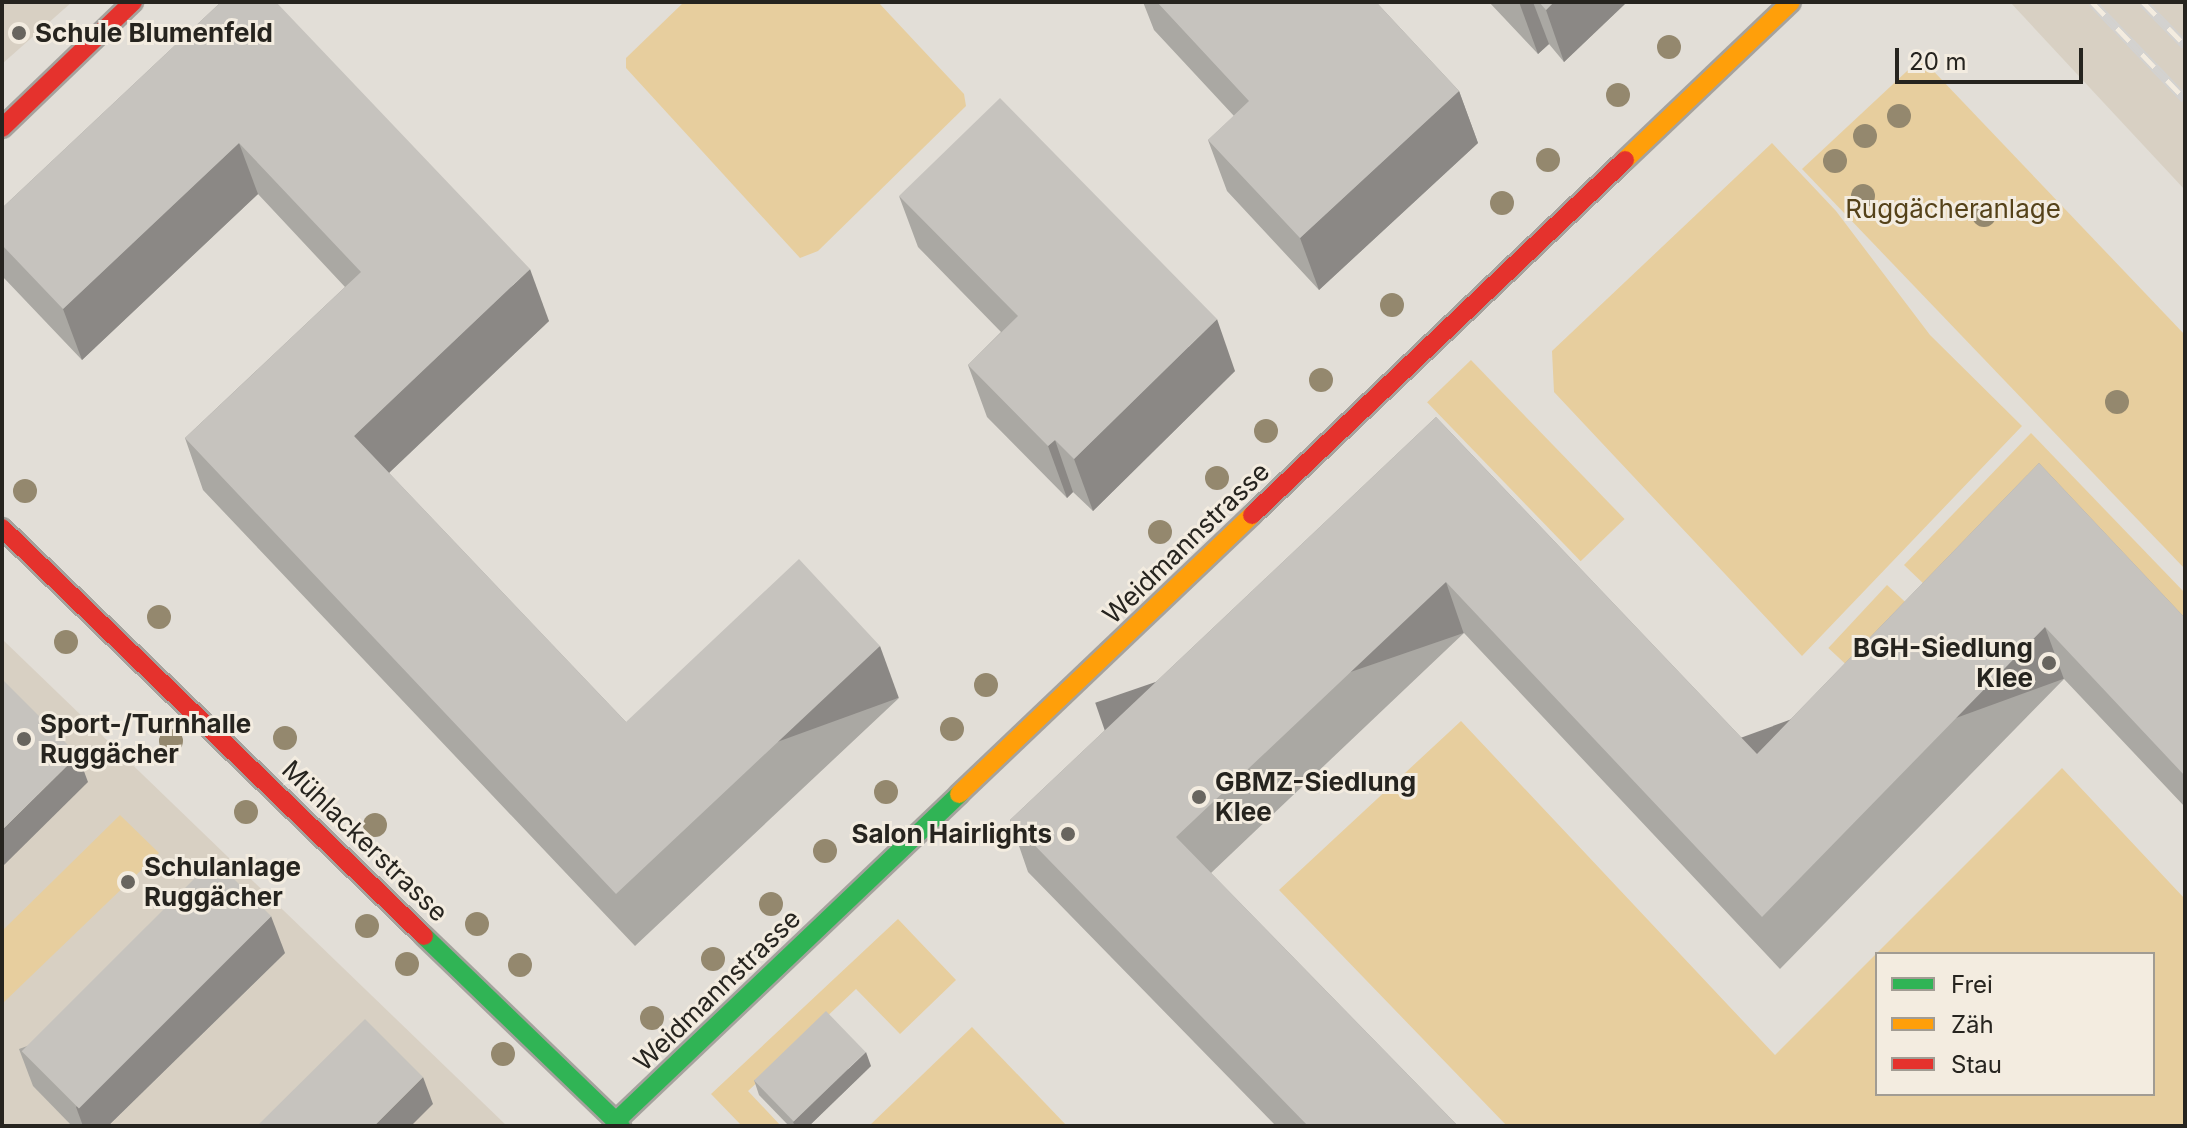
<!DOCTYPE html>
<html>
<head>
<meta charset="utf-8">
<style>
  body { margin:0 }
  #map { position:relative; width:2187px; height:1128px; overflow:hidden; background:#e2ded7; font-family:Inter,sans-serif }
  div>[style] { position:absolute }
  .built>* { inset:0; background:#d8d0c3 }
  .green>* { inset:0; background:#e7ce9e; transform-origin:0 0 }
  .roads { filter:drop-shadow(2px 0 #a5a29d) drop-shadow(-2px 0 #a5a29d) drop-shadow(0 2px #a5a29d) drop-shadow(0 -2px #a5a29d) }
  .fast>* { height:18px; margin:-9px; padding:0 9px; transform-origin:9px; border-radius:9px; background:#30b455 }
  .slow>* { height:18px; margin:-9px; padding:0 9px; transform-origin:9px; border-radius:9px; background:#ff9f0a }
  .jam>* { height:18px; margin:-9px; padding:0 9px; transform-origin:9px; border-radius:9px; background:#e5322d }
  .rail>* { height:9px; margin-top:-4.5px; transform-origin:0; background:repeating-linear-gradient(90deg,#f3ece0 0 18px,#d3d2d0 0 36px); box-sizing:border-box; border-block:2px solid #d3d2d0 }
  .trees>* { width:24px; height:24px; margin:-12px; border-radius:50%; background:#94886e }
  .wall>* { inset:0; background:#aaa8a3 }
  .shaded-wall>* { inset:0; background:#8b8885; transform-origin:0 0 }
  .building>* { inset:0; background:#c6c3be; transform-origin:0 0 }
  .dots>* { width:22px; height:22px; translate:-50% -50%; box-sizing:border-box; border:4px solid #f3ece0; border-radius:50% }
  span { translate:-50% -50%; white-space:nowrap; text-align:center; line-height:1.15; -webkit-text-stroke:6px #f3ece0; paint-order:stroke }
  .poi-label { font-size:26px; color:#26241f; font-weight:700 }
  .left { translate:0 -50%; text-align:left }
  .right { translate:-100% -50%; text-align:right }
  .park-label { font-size:26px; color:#554219 }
  .street-label { font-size:26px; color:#26241f }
  .frame { position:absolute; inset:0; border:4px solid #26241f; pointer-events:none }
  .legend { position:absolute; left:1875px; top:952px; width:280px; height:144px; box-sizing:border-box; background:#f3ece0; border:2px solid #a19c93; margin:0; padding:10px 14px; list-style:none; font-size:24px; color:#26241f }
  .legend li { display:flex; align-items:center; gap:16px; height:40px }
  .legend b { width:40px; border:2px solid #a19c93 }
  .scale { position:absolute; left:1895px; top:48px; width:188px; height:36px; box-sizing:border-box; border:4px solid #26241f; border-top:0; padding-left:10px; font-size:24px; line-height:28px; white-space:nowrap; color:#26241f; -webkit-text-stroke:6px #f3ece0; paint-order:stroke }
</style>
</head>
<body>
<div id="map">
  <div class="built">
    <div style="clip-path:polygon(2px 2px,72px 2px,2px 64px)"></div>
    <div style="clip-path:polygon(2010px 2px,2185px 2px,2185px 190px)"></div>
    <div style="clip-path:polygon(2px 639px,507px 1126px,2px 1126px)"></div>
  </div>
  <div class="green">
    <div style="clip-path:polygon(684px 2px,878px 2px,964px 94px,966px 106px,818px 251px,800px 258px,626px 68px,626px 58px)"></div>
    <div style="clip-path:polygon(1921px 58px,2185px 335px,2185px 569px,1802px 169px)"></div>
    <div style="clip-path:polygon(1772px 143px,1836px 211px,1930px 335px,2022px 426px,1802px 656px,1554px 392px,1552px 351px)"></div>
    <div style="left:1471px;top:360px;width:221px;height:61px;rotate:46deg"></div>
    <div style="clip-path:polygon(2031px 433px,2185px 593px,2185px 637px,1949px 608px,1904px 565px)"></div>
    <div style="left:1887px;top:585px;width:59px;height:86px;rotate:43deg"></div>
    <div style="clip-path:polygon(evenodd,1461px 721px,1775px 1055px,2062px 768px,2185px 899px,2185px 1126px,1507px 1126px,1279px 890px,1461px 721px,1877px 954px,2153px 954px,2153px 1094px,1877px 1094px,1877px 954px)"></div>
    <div style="clip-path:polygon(120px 815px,159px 853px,2px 1004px,2px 931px)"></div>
    <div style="clip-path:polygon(898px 919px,956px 980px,900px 1034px,856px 989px,748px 1091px,781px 1126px,742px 1126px,711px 1094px)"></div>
    <div style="clip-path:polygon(972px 1027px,1067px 1126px,869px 1126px)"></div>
  </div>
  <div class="roads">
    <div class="fast">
      <div style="left:424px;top:936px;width:274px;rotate:44deg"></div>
      <div style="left:616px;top:1121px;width:474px;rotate:-43.6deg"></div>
    </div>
    <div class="slow">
      <div style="left:1625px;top:160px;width:229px;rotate:-43.6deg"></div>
      <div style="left:959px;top:794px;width:405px;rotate:-43.6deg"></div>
    </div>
    <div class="jam">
      <div style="left:2px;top:128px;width:182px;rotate:-43.9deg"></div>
      <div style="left:1252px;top:515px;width:515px;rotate:-43.58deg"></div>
      <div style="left:2px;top:528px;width:587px;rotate:44.03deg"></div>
    </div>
  </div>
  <div class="rail">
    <div style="left:2092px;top:2px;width:134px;rotate:46.2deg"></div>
    <div style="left:2143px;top:2px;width:60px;rotate:45.7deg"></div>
  </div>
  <div class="trees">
    <div style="left:1669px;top:47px"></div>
    <div style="left:1618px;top:95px"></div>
    <div style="left:1899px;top:116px"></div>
    <div style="left:1865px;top:136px"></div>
    <div style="left:1548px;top:160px"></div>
    <div style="left:1835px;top:161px"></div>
    <div style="left:1863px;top:196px"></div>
    <div style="left:1502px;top:203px"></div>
    <div style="left:1984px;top:215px"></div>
    <div style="left:1392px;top:305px"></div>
    <div style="left:1321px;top:380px"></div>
    <div style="left:2117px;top:402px"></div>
    <div style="left:1266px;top:431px"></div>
    <div style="left:1217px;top:478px"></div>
    <div style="left:25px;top:491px"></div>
    <div style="left:1160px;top:532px"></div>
    <div style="left:159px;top:617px"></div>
    <div style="left:66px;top:642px"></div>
    <div style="left:986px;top:685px"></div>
    <div style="left:952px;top:729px"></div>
    <div style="left:285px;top:738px"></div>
    <div style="left:171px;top:741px"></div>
    <div style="left:886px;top:792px"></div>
    <div style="left:246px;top:812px"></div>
    <div style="left:375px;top:825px"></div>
    <div style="left:825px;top:851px"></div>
    <div style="left:771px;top:904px"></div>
    <div style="left:477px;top:924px"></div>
    <div style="left:367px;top:926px"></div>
    <div style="left:713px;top:959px"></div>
    <div style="left:407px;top:964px"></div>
    <div style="left:520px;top:965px"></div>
    <div style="left:652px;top:1018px"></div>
    <div style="left:503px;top:1054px"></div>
  </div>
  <div class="wall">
    <div style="clip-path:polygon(221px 2px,549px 321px,389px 473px,626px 722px,899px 698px,635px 946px,203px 490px,185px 438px,345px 287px,258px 194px,82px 360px,3px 277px,2px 208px)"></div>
    <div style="clip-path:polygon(1143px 2px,1376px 2px,1459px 91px,1478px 143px,1319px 290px,1227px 191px,1208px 140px,1234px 116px,1154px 30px)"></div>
    <div style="clip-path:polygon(1489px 2px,1627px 2px,1564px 62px,1549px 44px,1538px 54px)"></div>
    <div style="clip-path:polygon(899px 196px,1235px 371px,1093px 511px,1073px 492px,1067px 498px,987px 417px,968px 365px,1001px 332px,918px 247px)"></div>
    <div style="clip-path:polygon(1436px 417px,1757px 754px,2039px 463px,2185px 618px,2185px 807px,2064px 679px,1780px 969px,1464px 633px,1211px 873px,1458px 1126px,1276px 1126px,1028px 872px,1010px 820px)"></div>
    <div style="clip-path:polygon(285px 953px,108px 1126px,72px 1126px,33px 1086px,19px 1049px)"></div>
    <div style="clip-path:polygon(871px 1066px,809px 1126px,789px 1126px,759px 1095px,754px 1080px)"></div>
  </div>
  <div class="shaded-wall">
    <div style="clip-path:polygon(1519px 2px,1533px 2px,1549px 44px,1538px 54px)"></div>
    <div style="clip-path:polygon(1554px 2px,1627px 2px,1564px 62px,1546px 10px)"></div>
    <div style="clip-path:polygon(1459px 91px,1478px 143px,1319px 290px,1300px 238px)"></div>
    <div style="clip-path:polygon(239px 143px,258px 194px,82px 360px,63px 309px)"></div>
    <div style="clip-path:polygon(530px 269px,549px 321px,373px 488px,354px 436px)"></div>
    <div style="clip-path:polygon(1217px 319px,1235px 371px,1093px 511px,1074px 459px)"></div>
    <div style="clip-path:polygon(1055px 440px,1073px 492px,1067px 498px,1048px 446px)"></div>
    <div style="left:1446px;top:582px;width:54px;height:371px;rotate:71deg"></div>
    <div style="left:2045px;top:627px;width:55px;height:405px;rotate:70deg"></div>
    <div style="left:880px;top:646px;width:55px;height:362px;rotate:70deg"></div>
    <div style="clip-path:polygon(78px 755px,88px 782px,2px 867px,2px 830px)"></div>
    <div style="clip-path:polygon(271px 916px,285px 953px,108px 1126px,83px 1126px,76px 1107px)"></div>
    <div style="clip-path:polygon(866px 1052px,871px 1066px,809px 1126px,795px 1126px,793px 1122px)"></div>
    <div style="clip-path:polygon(423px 1077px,433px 1104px,411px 1126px,374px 1126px)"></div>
  </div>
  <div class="building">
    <div style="clip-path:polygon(221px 2px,276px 2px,530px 269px,354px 436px,626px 722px,799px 559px,880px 646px,616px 894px,185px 438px,361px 272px,239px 143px,63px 309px,2px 245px,2px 208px)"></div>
    <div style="clip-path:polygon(1157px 2px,1376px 2px,1459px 91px,1300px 238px,1208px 140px,1249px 101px)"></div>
    <div style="clip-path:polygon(1539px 2px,1554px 2px,1546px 10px)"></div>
    <div style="clip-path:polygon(1000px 98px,1217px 319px,1074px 459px,1055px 440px,1048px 446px,968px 365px,1018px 316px,899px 196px)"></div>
    <div style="clip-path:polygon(1436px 417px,1757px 754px,2039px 463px,2185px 618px,2185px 776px,2045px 627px,1762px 917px,1446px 582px,1176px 837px,1458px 1126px,1308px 1126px,1010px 820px)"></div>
    <div style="clip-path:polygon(2px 679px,78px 755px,2px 830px)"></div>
    <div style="left:214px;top:859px;width:81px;height:272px;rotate:45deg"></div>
    <div style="left:826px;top:1011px;width:57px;height:100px;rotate:46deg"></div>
    <div style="clip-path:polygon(365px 1019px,423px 1077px,374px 1126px,257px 1126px)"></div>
  </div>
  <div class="dots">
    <div style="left:19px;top:33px;background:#68655f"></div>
    <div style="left:2049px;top:663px;background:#68655f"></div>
    <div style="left:24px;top:739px;background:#68655f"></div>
    <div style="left:1199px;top:797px;background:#68655f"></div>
    <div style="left:1068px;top:834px;background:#68655f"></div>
    <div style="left:128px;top:882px;background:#68655f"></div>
  </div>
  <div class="poi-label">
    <span class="left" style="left:35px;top:33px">Schule Blumenfeld</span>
    <span class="right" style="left:2033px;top:663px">BGH-Siedlung<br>Klee</span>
    <span class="left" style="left:40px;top:739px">Sport-/Turnhalle<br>Ruggächer</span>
    <span class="left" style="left:1215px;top:797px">GBMZ-Siedlung<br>Klee</span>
    <span class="right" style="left:1052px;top:834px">Salon Hairlights</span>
    <span class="left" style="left:144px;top:882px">Schulanlage<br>Ruggächer</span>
  </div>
  <div class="park-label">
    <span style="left:1953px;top:209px">Ruggächeranlage</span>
  </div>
  <div class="street-label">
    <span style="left:1186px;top:543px;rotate:-44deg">Weidmannstrasse</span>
    <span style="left:365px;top:841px;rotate:44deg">Mühlackerstrasse</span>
    <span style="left:717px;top:990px;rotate:-44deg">Weidmannstrasse</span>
  </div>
  <div class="frame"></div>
  <ul class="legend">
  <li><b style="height:10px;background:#30b455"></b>Frei</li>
  <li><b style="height:10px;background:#ff9f0a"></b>Zäh</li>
  <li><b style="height:10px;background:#e5322d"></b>Stau</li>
  </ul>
  <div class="scale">20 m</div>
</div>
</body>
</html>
